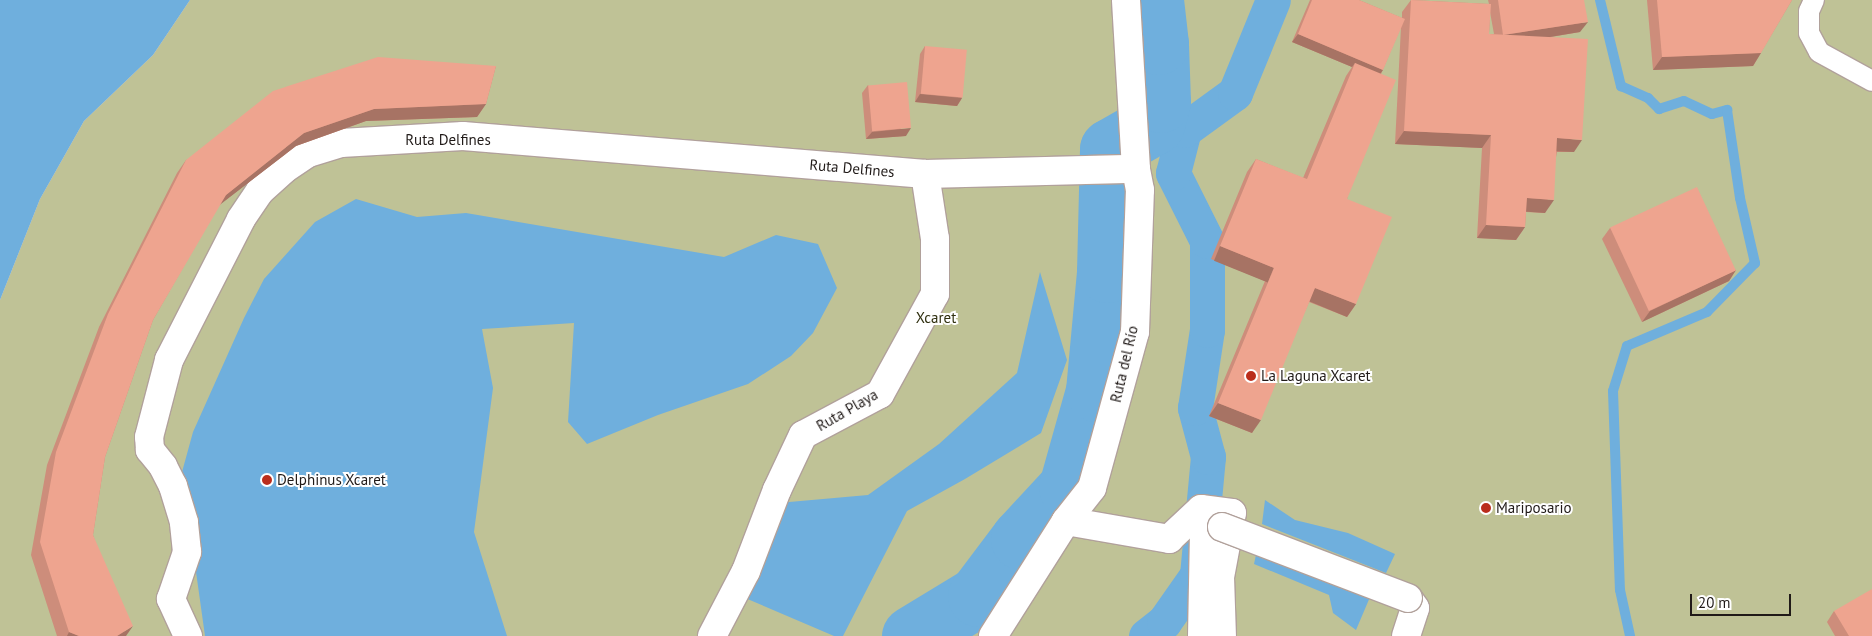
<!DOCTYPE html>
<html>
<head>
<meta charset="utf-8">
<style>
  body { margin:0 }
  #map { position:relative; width:1872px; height:636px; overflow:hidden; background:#ebdbd4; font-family:"PT Sans",sans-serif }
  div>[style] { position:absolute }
  .green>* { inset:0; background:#bfc296 }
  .water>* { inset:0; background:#6fafdd }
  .stream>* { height:10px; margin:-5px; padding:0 5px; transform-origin:5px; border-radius:5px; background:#6fafdd }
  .canal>* { height:35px; margin:-17.5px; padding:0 17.5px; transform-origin:17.5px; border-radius:17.5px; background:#6fafdd }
  .river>* { height:61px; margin:-30.5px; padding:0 30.5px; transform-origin:30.5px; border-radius:30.5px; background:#6fafdd }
  .roads { filter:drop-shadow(1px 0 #b1a19b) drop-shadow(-1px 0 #b1a19b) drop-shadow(0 1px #b1a19b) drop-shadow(0 -1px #b1a19b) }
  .lane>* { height:20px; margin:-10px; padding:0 10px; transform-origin:10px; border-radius:10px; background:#fff }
  .street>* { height:28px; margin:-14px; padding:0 14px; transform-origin:14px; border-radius:14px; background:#fff }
  .bridges { filter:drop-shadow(1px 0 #b1a19b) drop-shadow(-1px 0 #b1a19b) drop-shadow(0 1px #b1a19b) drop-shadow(0 -1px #b1a19b) }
  .street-bridge>* { height:28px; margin:-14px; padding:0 14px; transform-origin:14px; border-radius:14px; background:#fff }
  .wall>* { inset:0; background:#cd8d7b }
  .shaded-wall>* { inset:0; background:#a77364; transform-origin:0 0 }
  .building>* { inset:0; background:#eea48f; transform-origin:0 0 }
  .dots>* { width:14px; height:14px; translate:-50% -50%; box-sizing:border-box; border:2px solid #fff; border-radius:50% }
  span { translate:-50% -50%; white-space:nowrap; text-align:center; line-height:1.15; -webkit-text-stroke:4px #fff; paint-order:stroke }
  .street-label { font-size:15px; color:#201a18 }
  .park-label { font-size:15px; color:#303010 }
  .poi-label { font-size:15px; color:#201a18 }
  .left { translate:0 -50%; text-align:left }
  .scale { position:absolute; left:1690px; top:594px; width:101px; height:22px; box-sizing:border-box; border:2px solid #201a18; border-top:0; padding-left:6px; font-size:15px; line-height:18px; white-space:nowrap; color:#201a18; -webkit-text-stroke:4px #fff; paint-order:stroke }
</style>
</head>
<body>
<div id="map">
  <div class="green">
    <div style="clip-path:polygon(190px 0,1872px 0,1872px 636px,0 636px,0 300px,40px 199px,84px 121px,153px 55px)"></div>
  </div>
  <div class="water">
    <div style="clip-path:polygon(0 0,190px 0,153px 55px,84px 121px,40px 199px,0 300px)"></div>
    <div style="clip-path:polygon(356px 199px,417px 217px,466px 213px,724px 257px,776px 235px,818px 244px,837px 288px,813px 333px,791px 356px,748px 384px,658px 415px,587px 444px,568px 422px,574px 323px,482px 329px,493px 388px,474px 532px,507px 636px,205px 636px,182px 472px,193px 432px,244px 318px,264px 279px,315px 222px)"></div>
    <div style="clip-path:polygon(1040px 272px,1067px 360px,1041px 433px,965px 479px,907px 511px,843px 636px,834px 636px,738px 595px,778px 503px,868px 495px,939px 444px,1017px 373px)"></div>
    <div style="clip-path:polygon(1265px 500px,1295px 520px,1348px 533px,1395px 554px,1386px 573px,1262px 524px)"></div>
    <div style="clip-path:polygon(1257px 550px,1373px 590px,1356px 630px,1333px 613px,1329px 595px,1254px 564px)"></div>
  </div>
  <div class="stream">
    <div style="left:1600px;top:0;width:89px;rotate:76.3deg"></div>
    <div style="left:1621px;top:86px;width:30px;rotate:24deg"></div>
    <div style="left:1648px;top:98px;width:16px;rotate:45deg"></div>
    <div style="left:1659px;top:109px;width:26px;rotate:-18deg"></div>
    <div style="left:1684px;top:101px;width:31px;rotate:25deg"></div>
    <div style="left:1712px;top:114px;width:16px;rotate:-15deg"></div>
    <div style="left:1727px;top:110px;width:89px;rotate:81.6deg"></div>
    <div style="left:1740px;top:198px;width:67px;rotate:77deg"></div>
    <div style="left:1755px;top:263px;width:69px;rotate:134.4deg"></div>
    <div style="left:1707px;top:312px;width:87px;rotate:157deg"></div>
    <div style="left:1627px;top:346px;width:47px;rotate:107.3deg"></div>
    <div style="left:1613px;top:391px;width:199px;rotate:88deg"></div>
    <div style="left:1620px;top:590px;width:47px;rotate:77.7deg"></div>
  </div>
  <div class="canal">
    <div style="left:1146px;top:636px;width:23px;rotate:-38deg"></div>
    <div style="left:1164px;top:622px;width:57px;rotate:-54.9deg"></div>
    <div style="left:1197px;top:575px;width:119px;rotate:-84.7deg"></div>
    <div style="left:1208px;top:457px;width:51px;rotate:-104.9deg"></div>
    <div style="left:1195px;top:408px;width:79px;rotate:-81.3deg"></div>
    <div style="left:1207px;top:330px;width:89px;rotate:-90deg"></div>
    <div style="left:1207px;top:241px;width:76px;rotate:-116.6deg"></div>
    <div style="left:1173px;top:173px;width:44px;rotate:-75.7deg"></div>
    <div style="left:1184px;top:130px;width:63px;rotate:-36deg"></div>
    <div style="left:1235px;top:93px;width:100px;rotate:-67.8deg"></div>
  </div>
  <div class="river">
    <div style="left:912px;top:636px;width:77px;rotate:-31.2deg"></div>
    <div style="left:978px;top:596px;width:71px;rotate:-53deg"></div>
    <div style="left:1021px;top:539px;width:71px;rotate:-47.3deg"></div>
    <div style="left:1069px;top:487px;width:100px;rotate:-74.3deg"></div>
    <div style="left:1096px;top:391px;width:120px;rotate:-84.7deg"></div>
    <div style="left:1107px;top:272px;width:123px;rotate:-88.6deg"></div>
    <div style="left:1110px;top:149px;width:51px;rotate:-29.6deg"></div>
    <div style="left:1154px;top:124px;width:23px;rotate:-75deg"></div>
    <div style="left:1160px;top:102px;width:58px;rotate:-92deg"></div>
    <div style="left:1158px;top:44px;width:44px;rotate:-96.5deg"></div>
  </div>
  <div class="roads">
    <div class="lane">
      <div style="left:1814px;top:0;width:12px;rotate:114deg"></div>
      <div style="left:1809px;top:11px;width:22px;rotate:90deg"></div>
      <div style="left:1809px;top:33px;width:21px;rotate:62deg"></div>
      <div style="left:1819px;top:52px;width:60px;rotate:28.7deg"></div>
    </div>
    <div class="street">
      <div style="left:1066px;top:521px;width:105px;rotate:9.9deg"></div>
      <div style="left:1169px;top:539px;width:44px;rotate:-43.2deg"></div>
      <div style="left:1201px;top:509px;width:31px;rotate:7deg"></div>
      <div style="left:1232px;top:513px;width:65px;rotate:100.6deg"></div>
      <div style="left:1220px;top:577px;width:59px;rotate:88.1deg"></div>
      <div style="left:188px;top:636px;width:41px;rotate:-114.7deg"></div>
      <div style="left:171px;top:599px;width:50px;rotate:-71.2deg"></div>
      <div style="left:187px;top:552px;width:30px;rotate:-96deg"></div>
      <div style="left:184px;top:522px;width:38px;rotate:-107deg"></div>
      <div style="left:173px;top:486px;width:22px;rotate:-117deg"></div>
      <div style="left:163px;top:466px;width:21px;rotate:-129deg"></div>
      <div style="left:150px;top:450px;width:13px;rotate:-94deg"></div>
      <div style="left:149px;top:437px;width:80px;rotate:-75.4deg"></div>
      <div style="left:169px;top:360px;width:158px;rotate:-62.9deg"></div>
      <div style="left:241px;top:219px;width:34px;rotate:-56deg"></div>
      <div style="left:260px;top:191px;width:31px;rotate:-42deg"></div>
      <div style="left:283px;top:170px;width:30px;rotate:-34deg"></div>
      <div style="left:308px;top:153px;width:34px;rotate:-17deg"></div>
      <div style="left:341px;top:143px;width:122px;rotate:-3.3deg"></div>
      <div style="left:463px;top:136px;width:464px;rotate:4.7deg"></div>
      <div style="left:925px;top:174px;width:211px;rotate:-1.4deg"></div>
      <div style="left:712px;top:636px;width:73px;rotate:-62.4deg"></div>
      <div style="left:746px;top:571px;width:87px;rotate:-69.1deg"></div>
      <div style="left:777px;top:490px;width:61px;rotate:-64.7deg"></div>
      <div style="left:803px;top:435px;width:87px;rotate:-28deg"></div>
      <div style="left:880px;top:394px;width:114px;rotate:-61.2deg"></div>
      <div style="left:935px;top:294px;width:55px;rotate:-90deg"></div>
      <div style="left:935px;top:239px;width:66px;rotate:-98.7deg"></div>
      <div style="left:993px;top:636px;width:136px;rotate:-57.6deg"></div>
      <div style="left:1066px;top:521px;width:42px;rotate:-51.8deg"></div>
      <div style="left:1092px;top:488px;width:162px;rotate:-74.6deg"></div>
      <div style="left:1135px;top:332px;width:142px;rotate:-88deg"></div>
      <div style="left:1140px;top:190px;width:21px;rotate:-101deg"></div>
      <div style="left:1136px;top:169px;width:169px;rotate:-93.4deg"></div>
      <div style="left:1202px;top:636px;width:100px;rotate:-88.9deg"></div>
      <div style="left:1204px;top:536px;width:20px;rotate:-27deg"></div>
      <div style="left:1406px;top:636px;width:29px;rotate:-72deg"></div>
      <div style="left:1415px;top:608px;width:12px;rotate:-125deg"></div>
    </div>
  </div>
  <div class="bridges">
    <div class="street-bridge">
      <div style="left:1222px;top:527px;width:199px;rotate:20.9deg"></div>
    </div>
  </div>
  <div class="wall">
    <div style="clip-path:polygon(evenodd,1310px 0,1359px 0,1402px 18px,1402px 12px,1411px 0,1489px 4px,1488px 0,1584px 0,1580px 32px,1551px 37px,1574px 152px,1557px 152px,1545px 213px,1526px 212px,1525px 227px,1516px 240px,1477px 238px,1482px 148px,1395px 144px,1401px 27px,1381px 74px,1347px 199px,1356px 304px,1347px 317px,1309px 302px,1252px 433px,1209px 416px,1265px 281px,1211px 259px,1247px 172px,1256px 159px,1303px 178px,1346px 76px,1352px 67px,1292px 42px,1310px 0,1490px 12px,1494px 34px,1489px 34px,1490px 12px)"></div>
    <div style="clip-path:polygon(1647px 0,1792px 0,1753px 66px,1653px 70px)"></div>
    <div style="clip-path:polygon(925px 46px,962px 98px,957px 106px,915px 102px,920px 54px)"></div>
    <div style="clip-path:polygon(496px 66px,486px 104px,477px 117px,366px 121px,296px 146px,219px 205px,153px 320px,105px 457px,93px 535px,126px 636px,57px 636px,31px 555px,47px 465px,99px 327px,177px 173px,186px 160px)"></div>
    <div style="clip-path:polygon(868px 85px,906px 136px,866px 139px,862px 93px)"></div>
    <div style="clip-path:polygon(1610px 228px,1736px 270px,1729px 281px,1642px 322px,1602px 239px)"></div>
    <div style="clip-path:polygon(1834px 611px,1872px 636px,1835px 636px,1827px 622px)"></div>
  </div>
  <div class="shaded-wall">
    <div style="clip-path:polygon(1588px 22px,1580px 32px,1495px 46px,1503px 35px)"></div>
    <div style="clip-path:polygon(1298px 34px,1383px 70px,1378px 77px,1355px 63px,1352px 67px,1292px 42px)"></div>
    <div style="clip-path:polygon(1761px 53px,1753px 66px,1653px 70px,1662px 57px)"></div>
    <div style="clip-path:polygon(920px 94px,962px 98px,957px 106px,915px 102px)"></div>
    <div style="clip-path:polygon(486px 104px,477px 117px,366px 121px,296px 146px,217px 207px,226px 195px,304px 133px,374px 109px)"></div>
    <div style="clip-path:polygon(911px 128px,906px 136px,866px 139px,872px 132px)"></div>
    <div style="clip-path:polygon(1404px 131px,1491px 135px,1482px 148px,1395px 144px)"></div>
    <div style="clip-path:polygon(1557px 138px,1582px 140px,1574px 152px,1548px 151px)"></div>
    <div style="clip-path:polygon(1527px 198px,1554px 200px,1545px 213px,1518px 211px)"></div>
    <div style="clip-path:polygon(1486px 225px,1525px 227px,1516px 240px,1477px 238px)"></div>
    <div style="left:1220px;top:246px;width:58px;height:16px;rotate:22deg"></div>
    <div style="clip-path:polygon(1736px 270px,1729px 281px,1642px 322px,1650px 311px)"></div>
    <div style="clip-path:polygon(1315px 288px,1356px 304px,1347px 317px,1306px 300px)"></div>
    <div style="clip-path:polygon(1218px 403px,1261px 420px,1252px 433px,1209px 416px)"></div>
    <div style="clip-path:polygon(133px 626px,126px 636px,117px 636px)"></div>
    <div style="clip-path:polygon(69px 632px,79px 636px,67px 636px)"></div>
  </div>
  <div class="building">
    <div style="clip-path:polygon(1312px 0,1359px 0,1405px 19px,1383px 70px,1298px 34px)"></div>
    <div style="clip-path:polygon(1411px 0,1491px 4px,1489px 34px,1588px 39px,1582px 140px,1557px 138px,1554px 200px,1527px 198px,1525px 227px,1486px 225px,1491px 135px,1404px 131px)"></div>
    <div style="clip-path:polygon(1498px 0,1584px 0,1588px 22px,1503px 35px)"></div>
    <div style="clip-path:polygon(1657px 0,1792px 0,1761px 53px,1662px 57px)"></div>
    <div style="left:925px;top:46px;width:42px;height:48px;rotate:5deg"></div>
    <div style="clip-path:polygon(378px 57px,496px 66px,486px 104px,374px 109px,304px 133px,226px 195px,153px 320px,105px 457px,93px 535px,133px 626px,117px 636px,79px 636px,69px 632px,40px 542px,56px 452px,108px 314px,186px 160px,273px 91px)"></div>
    <div style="clip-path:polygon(1355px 63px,1396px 80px,1347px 199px,1392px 217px,1356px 304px,1315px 288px,1261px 420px,1218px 403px,1274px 268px,1220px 246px,1256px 159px,1307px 179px)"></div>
    <div style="left:907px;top:82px;width:46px;height:39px;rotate:85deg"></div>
    <div style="left:1697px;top:187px;width:92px;height:96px;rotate:65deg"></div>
    <div style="clip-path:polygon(1872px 589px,1872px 636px,1849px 636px,1834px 611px)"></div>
  </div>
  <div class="dots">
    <div style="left:1251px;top:376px;background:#ba2d1c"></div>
    <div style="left:267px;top:480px;background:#ba2d1c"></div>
    <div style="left:1486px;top:508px;background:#ba2d1c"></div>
  </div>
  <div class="street-label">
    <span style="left:448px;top:140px">Ruta Delfines</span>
    <span style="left:852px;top:168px;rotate:5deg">Ruta Delfines</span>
    <span style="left:1124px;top:364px;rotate:-77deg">Ruta del Río</span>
    <span style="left:847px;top:410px;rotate:-30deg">Ruta Playa</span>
  </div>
  <div class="park-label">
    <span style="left:936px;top:318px">Xcaret</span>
  </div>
  <div class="poi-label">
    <span class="left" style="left:1261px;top:376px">La Laguna Xcaret</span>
    <span class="left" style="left:277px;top:480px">Delphinus Xcaret</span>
    <span class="left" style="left:1496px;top:508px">Mariposario</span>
  </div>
  <div class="scale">20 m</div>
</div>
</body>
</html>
